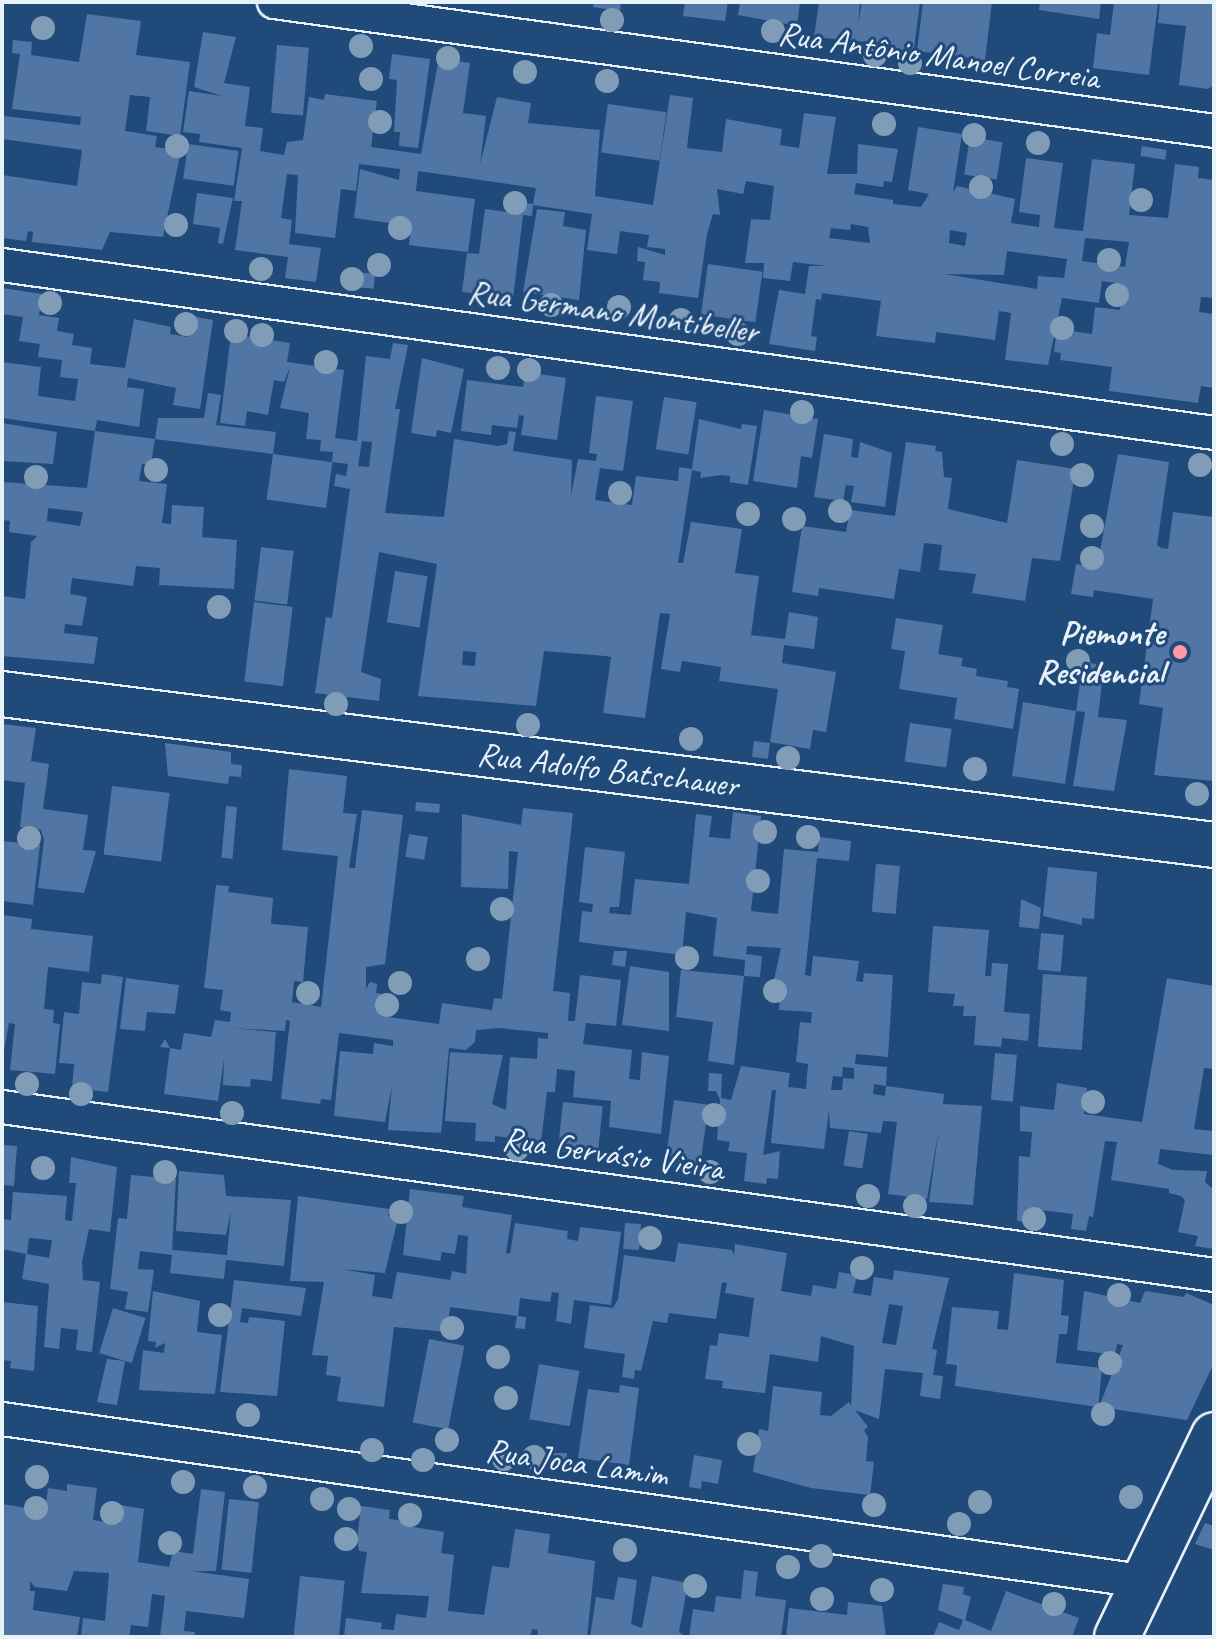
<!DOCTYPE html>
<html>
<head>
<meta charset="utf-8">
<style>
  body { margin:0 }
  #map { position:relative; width:1216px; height:1639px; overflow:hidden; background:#1f4a7a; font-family:Caveat,sans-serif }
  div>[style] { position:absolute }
  .building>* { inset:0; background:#5176a5; transform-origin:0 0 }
  .roads { filter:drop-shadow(2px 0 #e8f1f8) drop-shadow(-2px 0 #e8f1f8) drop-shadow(0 2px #e8f1f8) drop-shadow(0 -2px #e8f1f8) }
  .street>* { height:32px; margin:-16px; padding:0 16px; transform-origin:16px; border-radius:16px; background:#1f4a7a }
  .secondary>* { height:44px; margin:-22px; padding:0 22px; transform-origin:22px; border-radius:22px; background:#1f4a7a }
  .trees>* { width:24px; height:24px; margin:-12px; border-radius:50%; background:#819cb6 }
  .dots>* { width:22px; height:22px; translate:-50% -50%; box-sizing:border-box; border:4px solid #1f4a7a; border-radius:50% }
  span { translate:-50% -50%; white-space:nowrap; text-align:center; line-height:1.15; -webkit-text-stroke:6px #1f4a7a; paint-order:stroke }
  .street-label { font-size:34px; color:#e8f1f8 }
  .poi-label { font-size:34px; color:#e8f1f8; font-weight:700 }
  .right { translate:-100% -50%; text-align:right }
  .frame { position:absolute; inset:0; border:4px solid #e8f1f8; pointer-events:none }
</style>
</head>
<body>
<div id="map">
  <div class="building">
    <div style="clip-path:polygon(594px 2px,621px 2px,620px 11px,593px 7px)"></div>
    <div style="clip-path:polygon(685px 2px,728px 2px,725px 21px,683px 16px)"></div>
    <div style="clip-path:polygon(740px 2px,800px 2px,797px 26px,738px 15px)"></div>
    <div style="clip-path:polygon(819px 2px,860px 2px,858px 25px,862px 2px,920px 2px,913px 56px,883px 53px,878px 43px,814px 37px)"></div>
    <div style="clip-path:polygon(923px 2px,992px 2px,985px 60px,917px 51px)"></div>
    <div style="clip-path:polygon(1040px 2px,1101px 2px,1099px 19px,1039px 10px)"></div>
    <div style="clip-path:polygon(1114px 2px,1158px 3px,1149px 75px,1093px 68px,1097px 33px,1110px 35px)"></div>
    <div style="clip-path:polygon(1160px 2px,1214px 2px,1214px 85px,1208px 89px,1179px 85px,1186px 26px,1158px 23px)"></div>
    <div style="clip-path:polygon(87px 14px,141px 21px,136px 55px,190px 62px,180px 136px,146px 131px,150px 97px,130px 95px,125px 131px,157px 136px,155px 147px,181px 151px,163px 237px,110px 232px,102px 250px,32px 242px,33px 232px,28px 231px,26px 241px,2px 238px,2px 175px,77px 186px,82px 150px,2px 139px,4px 116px,80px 125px,81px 117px,12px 109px,20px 54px,12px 53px,13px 40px,32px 42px,31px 55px,79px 62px)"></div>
    <div style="clip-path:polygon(evenodd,203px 32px,236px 37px,224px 83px,250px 87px,245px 126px,263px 128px,260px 151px,284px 155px,287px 142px,303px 140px,309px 97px,324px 100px,325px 94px,377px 101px,371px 147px,421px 154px,439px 58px,470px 63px,463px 113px,486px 116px,480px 164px,497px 97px,531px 103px,528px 123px,600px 130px,595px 196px,653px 205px,670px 95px,693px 98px,687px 148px,722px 152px,726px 119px,782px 129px,780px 145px,799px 148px,804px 113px,836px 117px,827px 174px,857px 174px,858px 144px,898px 149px,892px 182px,884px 181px,883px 187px,856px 183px,854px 194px,893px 200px,893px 204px,921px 207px,929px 194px,908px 190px,918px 127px,962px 134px,953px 192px,957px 186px,1015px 199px,1011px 223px,1039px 227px,1040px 215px,1019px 212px,1026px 158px,1063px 163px,1054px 228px,1083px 231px,1092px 159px,1135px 164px,1129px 215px,1168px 218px,1175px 164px,1199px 167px,1198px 178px,1214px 180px,1214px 298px,1201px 297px,1199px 312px,1214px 314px,1214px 388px,1201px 386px,1198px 403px,1109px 391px,1112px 367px,1060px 360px,1061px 353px,1054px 352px,1057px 329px,1092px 334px,1095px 307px,1120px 310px,1123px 284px,1102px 281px,1099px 303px,1062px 298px,1048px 365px,1005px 360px,1011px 313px,999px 311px,995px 340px,936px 332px,935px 343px,876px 336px,881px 301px,822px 293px,821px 300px,816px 299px,811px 336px,817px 337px,815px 351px,769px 344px,779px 290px,805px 294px,809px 266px,826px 266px,793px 262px,790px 281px,763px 278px,764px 263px,745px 263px,751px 219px,770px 220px,774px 186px,746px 181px,743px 194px,717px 189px,720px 215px,713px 214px,707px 234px,698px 298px,659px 293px,660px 282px,643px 280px,645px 262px,637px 261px,638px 247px,665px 255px,665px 249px,647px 247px,649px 235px,620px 231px,617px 254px,587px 250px,592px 214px,533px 205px,532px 216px,523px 215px,513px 299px,462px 292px,467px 253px,479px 254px,485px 209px,521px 214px,522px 203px,533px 204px,536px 188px,418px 171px,416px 191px,475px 199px,468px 252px,424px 247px,409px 245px,411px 226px,354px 218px,360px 169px,399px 180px,400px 169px,359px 164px,356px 191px,341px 189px,335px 238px,295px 233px,298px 175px,287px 174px,281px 218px,292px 220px,289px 244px,321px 248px,316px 282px,285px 278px,288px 257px,235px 250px,242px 201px,234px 201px,242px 148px,199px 142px,200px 134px,183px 132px,189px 91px,222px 96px,194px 87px,203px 32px,851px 224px,868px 227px,870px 243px,829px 238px,831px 228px,850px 230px,851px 224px,203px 32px,950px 230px,967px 233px,965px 246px,949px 243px,950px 230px,203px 32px,1085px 238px,1129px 242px,1125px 267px,1082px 261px,1085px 238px,203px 32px,1007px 251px,1067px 259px,1064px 278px,1038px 276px,1037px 289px,944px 274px,1004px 275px,1007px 251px)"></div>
    <div style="left:277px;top:45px;width:32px;height:68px;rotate:5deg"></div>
    <div style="clip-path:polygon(392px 54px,430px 59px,418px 148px,399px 146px,400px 132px,394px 132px,397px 80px,389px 79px)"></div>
    <div style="left:608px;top:104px;width:59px;height:49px;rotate:8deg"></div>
    <div style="left:970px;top:137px;width:33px;height:38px;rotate:9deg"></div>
    <div style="left:188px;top:144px;width:51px;height:35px;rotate:8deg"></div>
    <div style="left:1142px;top:146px;width:25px;height:10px;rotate:9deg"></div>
    <div style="clip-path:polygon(197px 193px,233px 198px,223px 244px,218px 243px,220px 228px,193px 224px)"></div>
    <div style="clip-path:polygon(537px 209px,565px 212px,563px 226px,586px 230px,579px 300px,523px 292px)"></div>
    <div style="left:708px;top:264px;width:55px;height:51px;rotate:8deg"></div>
    <div style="left:354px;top:272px;width:21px;height:15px;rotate:5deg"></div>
    <div style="clip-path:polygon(2px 288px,42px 294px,39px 315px,59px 318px,57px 331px,74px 334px,72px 345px,92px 348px,90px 364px,125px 368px,134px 319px,171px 327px,170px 334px,188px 337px,191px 316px,213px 320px,200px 409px,173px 405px,176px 388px,128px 378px,127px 387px,144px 389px,139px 427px,97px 420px,95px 431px,2px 418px,2px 362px,41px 367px,38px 396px,75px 401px,78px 379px,60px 377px,62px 360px,38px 357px,40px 344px,19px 341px,23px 317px,2px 314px)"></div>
    <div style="clip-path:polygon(evenodd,231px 334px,290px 343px,287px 362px,344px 370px,335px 438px,357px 441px,366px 356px,390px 359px,393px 343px,408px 345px,395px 409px,400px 409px,385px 513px,444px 517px,454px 439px,498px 446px,507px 444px,509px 431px,516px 432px,513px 451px,572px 460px,571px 496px,578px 459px,596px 461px,597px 454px,589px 453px,596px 396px,633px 401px,623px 471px,600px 468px,595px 500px,632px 505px,636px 476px,678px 481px,679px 467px,692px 469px,699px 419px,741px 429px,742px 424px,757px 426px,748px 485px,730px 482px,730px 476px,721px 475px,700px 478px,701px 472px,692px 470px,678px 563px,683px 563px,691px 522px,742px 529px,735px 573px,759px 576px,751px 635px,785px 639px,789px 612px,818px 617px,814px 649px,784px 645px,782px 663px,836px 672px,826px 732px,813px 730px,810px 749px,770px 742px,778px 689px,719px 681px,721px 667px,682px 661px,680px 672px,661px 669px,670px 614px,660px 613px,645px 718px,603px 713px,611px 657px,605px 656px,544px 651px,536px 706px,418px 696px,437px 564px,379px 552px,361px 672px,381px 679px,379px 701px,315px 693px,326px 617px,332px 618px,350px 489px,334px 486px,336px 474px,346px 476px,348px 464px,332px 462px,333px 452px,320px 451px,321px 440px,306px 439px,309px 413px,280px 408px,290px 367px,284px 382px,274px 380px,268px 415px,247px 411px,245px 426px,220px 423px,231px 334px,362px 441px,372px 442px,369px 467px,358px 466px,362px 441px,231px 334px,463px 651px,476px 652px,475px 666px,462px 665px,463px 651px)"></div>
    <div style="clip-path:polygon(422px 358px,464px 369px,451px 433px,437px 430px,436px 437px,411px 433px)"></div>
    <div style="clip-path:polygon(525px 372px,566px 378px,557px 440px,521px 435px,524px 416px,519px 415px,517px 428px,492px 425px,491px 435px,461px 431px,467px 380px,523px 387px)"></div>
    <div style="clip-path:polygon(208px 393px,221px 395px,216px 425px,276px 432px,273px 454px,155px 439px,158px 418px,204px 418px)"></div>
    <div style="left:664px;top:397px;width:33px;height:53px;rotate:9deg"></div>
    <div style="clip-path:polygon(764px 410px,818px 419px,812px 458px,801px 456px,797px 488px,753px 481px)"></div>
    <div style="clip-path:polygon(2px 423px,57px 432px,53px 464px,2px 461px)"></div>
    <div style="clip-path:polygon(evenodd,95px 431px,155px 439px,151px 464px,142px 464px,139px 481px,167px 484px,162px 523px,171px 524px,172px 505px,204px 507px,202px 537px,237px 540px,234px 589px,159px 585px,160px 568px,136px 566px,133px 586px,72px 578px,70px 594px,87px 597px,82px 626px,65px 624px,64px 633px,98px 637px,94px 664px,2px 656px,2px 596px,25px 599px,31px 542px,37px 536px,9px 532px,10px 521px,2px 520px,2px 482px,87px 488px,95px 431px,48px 508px,83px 512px,80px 526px,47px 521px,48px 508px)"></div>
    <div style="clip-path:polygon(824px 434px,853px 439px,851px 457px,858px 458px,860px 442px,892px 453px,885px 507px,851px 502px,854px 486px,846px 485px,843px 501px,814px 497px)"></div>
    <div style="clip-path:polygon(906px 442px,936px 446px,935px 451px,942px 452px,944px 477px,952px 478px,948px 509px,1007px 523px,1017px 460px,1076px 469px,1060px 561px,1032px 558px,1025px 601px,972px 593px,976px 574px,939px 570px,942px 545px,924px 543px,920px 572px,899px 569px,894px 599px,819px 588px,818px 596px,792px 592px,802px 526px,846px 532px,850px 510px,895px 516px)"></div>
    <div style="left:273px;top:454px;width:60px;height:46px;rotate:8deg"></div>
    <div style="clip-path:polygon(1118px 454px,1169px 462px,1157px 545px,1161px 548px,1168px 549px,1173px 512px,1214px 517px,1214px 781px,1154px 775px,1163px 708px,1139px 704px,1153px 599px,1094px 590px,1093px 597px,1071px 594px,1076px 564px,1097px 567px)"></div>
    <div style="left:261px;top:547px;width:33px;height:54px;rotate:7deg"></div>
    <div style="left:395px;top:571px;width:33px;height:52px;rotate:9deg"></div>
    <div style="left:254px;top:602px;width:39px;height:80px;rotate:7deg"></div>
    <div style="clip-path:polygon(896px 618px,943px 625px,938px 654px,963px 658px,961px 666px,977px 669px,976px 676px,1008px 681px,1007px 687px,1019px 689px,1013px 729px,954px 719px,957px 698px,899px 689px,905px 651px,891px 649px)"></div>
    <div style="clip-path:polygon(1083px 662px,1104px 665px,1098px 717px,1127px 720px,1114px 791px,1073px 786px,1085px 712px,1076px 711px,1065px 784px,1012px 776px,1023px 702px,1076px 711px)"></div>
    <div style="left:910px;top:723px;width:42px;height:39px;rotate:8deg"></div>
    <div style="clip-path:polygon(2px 724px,36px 728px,31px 761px,49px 764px,43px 809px,88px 815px,83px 850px,96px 851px,84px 893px,38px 888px,44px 840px,41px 830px,20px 827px,25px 783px,2px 780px)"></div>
    <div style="left:754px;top:741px;width:16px;height:16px;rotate:7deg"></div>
    <div style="clip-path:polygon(165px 743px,231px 752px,231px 764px,242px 765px,241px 777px,229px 776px,228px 784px,168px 776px)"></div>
    <div style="clip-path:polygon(289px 769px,347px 776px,343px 813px,357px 814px,349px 868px,355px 868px,362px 810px,403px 815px,385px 964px,366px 967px,366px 989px,370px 982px,377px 984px,376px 993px,383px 994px,381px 1016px,439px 1024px,442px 1003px,492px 1010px,494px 998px,502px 999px,518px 852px,509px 851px,508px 889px,461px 887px,462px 814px,521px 825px,523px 808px,573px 813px,553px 991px,570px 993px,568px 1021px,575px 1021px,580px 975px,621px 980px,616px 1026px,586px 1023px,583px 1044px,632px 1050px,629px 1079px,640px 1080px,642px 1052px,669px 1056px,661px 1134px,609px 1127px,611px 1101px,573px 1097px,575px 1071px,557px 1069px,555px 1092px,547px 1092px,541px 1141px,495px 1136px,495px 1142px,475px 1141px,476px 1123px,445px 1121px,450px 1052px,503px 1055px,492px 1104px,506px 1110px,510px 1057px,537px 1059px,538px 1038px,548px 1039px,548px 1033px,499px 1028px,476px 1030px,475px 1042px,466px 1050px,449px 1048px,441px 1133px,388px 1130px,392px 1085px,385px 1122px,334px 1116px,340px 1051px,373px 1054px,374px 1043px,393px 1046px,393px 1040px,339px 1033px,331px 1100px,321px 1099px,320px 1104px,281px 1099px,290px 1021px,286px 1020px,285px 1031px,229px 1028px,276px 1032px,272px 1081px,251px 1079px,250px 1087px,223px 1085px,224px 1058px,218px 1101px,164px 1094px,170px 1048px,160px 1047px,165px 1039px,170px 1048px,181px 1050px,184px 1033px,211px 1037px,215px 1020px,230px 1022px,231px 1012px,220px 1010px,223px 990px,204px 988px,216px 885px,229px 886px,228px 892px,273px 898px,271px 924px,308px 927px,303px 982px,294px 981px,292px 1002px,321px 1007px,338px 856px,282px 850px)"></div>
    <div style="left:112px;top:786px;width:58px;height:69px;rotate:7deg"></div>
    <div style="left:416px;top:802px;width:24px;height:9px;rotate:5deg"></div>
    <div style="left:226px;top:806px;width:11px;height:52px;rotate:5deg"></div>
    <div style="clip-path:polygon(evenodd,733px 812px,761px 816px,751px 911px,778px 914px,784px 849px,818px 852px,819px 837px,851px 841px,849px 861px,817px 858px,805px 975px,811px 976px,813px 956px,859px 961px,856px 981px,863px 982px,864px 973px,893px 975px,888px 1057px,856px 1054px,855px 1064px,887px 1067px,886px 1086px,874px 1084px,873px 1094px,885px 1096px,886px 1086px,944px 1094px,943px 1104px,982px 1106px,973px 1205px,929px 1202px,939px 1128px,927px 1199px,888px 1194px,897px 1122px,883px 1121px,881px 1133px,830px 1128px,829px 1110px,824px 1149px,771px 1143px,776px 1090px,772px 1090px,763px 1155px,780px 1151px,778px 1179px,767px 1178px,766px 1184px,744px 1181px,747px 1153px,728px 1151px,730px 1142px,717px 1140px,720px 1100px,716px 1091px,708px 1091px,709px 1073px,722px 1074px,721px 1098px,731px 1100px,741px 1066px,790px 1073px,788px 1087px,806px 1089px,808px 1064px,796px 1062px,800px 1022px,811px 1023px,812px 1012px,779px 1010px,781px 981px,774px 980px,781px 948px,747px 946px,746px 954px,762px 956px,760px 977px,744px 976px,745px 960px,713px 956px,717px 918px,686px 912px,682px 955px,579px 942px,582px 911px,592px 912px,593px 904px,579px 902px,585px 847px,625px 852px,619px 907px,610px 907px,609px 913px,631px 915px,635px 879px,689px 884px,696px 814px,712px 816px,709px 837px,730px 839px,733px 812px,843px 1067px,854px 1068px,854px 1079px,843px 1078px,842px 1090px,831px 1090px,833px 1076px,842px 1077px,843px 1067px)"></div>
    <div style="left:409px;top:834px;width:19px;height:23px;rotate:9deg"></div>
    <div style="clip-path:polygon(3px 841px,40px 845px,33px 905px,2px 901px)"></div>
    <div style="left:876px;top:864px;width:24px;height:48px;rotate:5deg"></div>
    <div style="clip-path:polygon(1048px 867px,1097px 872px,1094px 919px,1082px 918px,1082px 925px,1043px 916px)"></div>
    <div style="clip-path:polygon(1021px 899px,1041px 908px,1039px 929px,1019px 927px)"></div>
    <div style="clip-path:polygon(2px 915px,32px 919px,31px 929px,93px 936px,89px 972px,48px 967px,44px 1009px,54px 1010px,53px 1023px,60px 1024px,55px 1074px,10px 1070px,15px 1024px,9px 1023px,2px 1062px)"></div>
    <div style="clip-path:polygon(933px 926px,989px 930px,985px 976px,991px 976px,992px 963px,1008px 964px,1004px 1012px,1030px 1014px,1028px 1041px,1002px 1038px,1001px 1047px,974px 1045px,976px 1016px,963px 1016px,964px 1006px,953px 1006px,955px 994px,928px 992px)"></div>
    <div style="left:1041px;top:933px;width:23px;height:37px;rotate:5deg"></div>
    <div style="clip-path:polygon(614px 951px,627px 951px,625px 967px,612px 965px)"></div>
    <div style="clip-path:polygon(630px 966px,669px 972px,669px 1031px,622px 1025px)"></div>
    <div style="clip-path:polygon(681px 970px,744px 976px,734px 1065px,708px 1061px,713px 1022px,676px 1017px)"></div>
    <div style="clip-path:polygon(102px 974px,123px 977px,108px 1092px,72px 1088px,74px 1064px,59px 1063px,64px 1012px,79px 1014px,82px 982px,101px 984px)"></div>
    <div style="left:1043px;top:974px;width:44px;height:73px;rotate:4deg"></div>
    <div style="clip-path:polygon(126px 978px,179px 985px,175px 1014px,147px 1012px,145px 1031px,120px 1029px)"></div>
    <div style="clip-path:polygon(1167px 978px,1214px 986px,1214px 1069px,1204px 1068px,1194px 1129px,1214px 1131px,1214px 1155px,1160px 1149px,1158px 1164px,1173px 1170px,1207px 1171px,1205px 1182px,1214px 1190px,1214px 1249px,1195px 1246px,1198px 1236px,1178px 1232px,1185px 1200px,1181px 1196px,1169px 1193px,1169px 1189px,1111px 1180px,1117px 1142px,1105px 1141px,1093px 1217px,1089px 1216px,1086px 1231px,1071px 1229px,1073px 1214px,1032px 1209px,1031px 1223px,1017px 1221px,1019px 1156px,1030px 1157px,1032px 1132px,1020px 1131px,1020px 1106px,1054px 1110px,1057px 1083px,1087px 1088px,1084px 1114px,1142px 1122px)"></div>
    <div style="left:995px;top:1053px;width:22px;height:47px;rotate:5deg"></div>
    <div style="left:674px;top:1100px;width:35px;height:67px;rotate:8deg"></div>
    <div style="left:563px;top:1102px;width:40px;height:49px;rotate:6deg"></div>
    <div style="left:849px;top:1131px;width:19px;height:35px;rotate:9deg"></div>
    <div style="clip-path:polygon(2px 1145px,17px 1146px,14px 1186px,2px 1185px)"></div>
    <div style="clip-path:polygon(evenodd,71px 1157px,117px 1167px,110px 1232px,89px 1229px,82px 1262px,83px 1280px,100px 1282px,92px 1352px,76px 1350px,78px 1330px,61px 1328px,59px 1349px,44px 1347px,49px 1284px,22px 1279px,26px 1254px,2px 1249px,2px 1219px,11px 1220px,13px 1192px,67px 1196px,65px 1220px,72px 1221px,76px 1183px,69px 1183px,71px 1157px,29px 1238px,52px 1240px,49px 1258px,27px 1254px,29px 1238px)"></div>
    <div style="clip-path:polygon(179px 1171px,224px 1175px,226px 1196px,291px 1200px,284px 1266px,226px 1260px,224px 1279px,170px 1273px,172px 1255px,140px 1251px,138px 1269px,154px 1270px,148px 1312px,125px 1309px,128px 1292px,110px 1289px,118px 1218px,127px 1219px,131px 1175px,176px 1179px,172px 1250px,227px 1255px,231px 1211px,226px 1235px,176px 1231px)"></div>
    <div style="clip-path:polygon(410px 1189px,464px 1196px,462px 1207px,512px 1215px,506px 1253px,510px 1254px,515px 1223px,568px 1231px,567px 1239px,578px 1241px,580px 1227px,621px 1232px,611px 1305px,574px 1300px,571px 1324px,556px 1321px,559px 1293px,552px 1292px,550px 1302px,520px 1298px,518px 1316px,526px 1317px,525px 1329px,515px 1328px,517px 1316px,450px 1307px,447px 1332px,394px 1327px,384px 1407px,337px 1401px,341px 1377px,326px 1375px,328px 1356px,312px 1355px,324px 1282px,290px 1281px,298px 1196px,389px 1209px,388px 1216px,398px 1218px,385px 1273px,341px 1269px,375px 1275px,372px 1296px,392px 1299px,397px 1272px,450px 1280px,452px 1271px,466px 1274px,468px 1236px,458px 1235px,455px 1254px,442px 1252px,440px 1261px,403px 1255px)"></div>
    <div style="left:625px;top:1223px;width:16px;height:26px;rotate:4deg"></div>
    <div style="clip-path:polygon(evenodd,678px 1243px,732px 1250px,734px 1256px,735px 1244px,787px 1253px,781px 1291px,811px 1296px,813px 1285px,836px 1289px,839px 1272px,857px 1275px,853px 1293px,871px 1296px,874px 1277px,893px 1280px,894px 1270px,949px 1278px,932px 1349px,937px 1350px,933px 1375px,943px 1376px,940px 1399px,920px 1396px,923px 1373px,885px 1369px,879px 1419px,855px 1410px,868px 1427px,864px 1430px,868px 1437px,866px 1461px,874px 1462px,870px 1495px,811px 1488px,753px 1472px,759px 1429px,768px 1431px,773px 1386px,822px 1392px,820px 1415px,831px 1416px,849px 1402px,851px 1406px,854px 1346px,821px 1336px,818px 1362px,770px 1354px,765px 1393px,722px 1388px,723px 1381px,705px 1379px,710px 1345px,717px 1346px,719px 1333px,749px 1337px,754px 1298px,725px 1293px,727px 1283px,722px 1282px,716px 1319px,669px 1313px,667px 1323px,653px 1321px,641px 1371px,635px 1370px,634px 1379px,622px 1377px,625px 1354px,584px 1348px,590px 1305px,613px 1308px,618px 1299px,624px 1255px,675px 1262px,678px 1243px,889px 1304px,903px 1306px,896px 1345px,882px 1343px,889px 1304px)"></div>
    <div style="clip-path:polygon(1014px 1273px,1064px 1280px,1061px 1315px,1069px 1316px,1067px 1334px,1059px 1334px,1056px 1363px,1102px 1368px,1098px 1407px,955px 1386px,957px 1365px,946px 1364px,952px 1307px,999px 1311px,997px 1329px,1008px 1330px)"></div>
    <div style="clip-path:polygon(234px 1280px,306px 1288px,301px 1316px,242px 1308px,240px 1322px,248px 1323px,249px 1317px,285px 1321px,277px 1396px,220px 1392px)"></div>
    <div style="clip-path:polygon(153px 1291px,200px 1301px,197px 1332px,222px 1335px,215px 1394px,139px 1390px,143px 1350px,164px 1353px,165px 1343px,155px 1348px,156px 1342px,148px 1341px)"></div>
    <div style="clip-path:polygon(1084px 1291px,1140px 1303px,1145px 1291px,1184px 1297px,1186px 1293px,1214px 1305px,1214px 1363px,1187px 1420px,1099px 1407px,1123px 1345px,1117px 1344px,1115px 1355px,1077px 1350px)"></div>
    <div style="clip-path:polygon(2px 1302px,38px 1306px,34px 1371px,10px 1368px,11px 1361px,2px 1360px)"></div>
    <div style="left:113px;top:1308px;width:34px;height:47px;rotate:17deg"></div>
    <div style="left:429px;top:1339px;width:36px;height:85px;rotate:11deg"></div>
    <div style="clip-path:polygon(107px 1359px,125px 1361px,117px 1405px,97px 1402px)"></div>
    <div style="left:539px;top:1364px;width:41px;height:56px;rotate:10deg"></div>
    <div style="clip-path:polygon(620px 1385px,639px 1388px,629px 1465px,578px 1458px,588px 1389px,619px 1393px)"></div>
    <div style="clip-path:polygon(552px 1453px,567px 1453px,567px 1465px,551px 1464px)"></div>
    <div style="clip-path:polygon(694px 1455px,722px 1460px,718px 1484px,702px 1481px,701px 1489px,689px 1487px)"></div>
    <div style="clip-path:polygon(67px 1484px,97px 1488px,93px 1520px,119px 1524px,121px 1505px,144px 1509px,138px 1562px,169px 1567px,173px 1551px,193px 1554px,201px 1489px,225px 1492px,216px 1571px,191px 1571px,249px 1579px,244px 1618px,186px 1611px,184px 1631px,195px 1632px,194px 1637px,160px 1637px,165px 1596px,152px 1594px,148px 1627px,131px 1625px,129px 1637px,81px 1637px,83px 1618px,105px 1621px,109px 1573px,74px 1571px,67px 1591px,35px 1587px,30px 1581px,30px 1591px,35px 1591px,33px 1610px,80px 1617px,77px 1637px,2px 1637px,2px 1504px,45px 1511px,48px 1488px,67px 1491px)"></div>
    <div style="left:229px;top:1499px;width:30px;height:71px;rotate:6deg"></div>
    <div style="clip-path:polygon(361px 1506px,390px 1510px,389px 1519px,407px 1521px,407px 1526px,444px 1532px,441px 1553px,454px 1555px,448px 1611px,484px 1615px,492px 1566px,509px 1568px,515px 1529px,550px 1534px,548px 1553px,595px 1561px,587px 1637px,537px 1637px,538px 1630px,532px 1629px,530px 1637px,344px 1637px,346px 1618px,382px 1623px,381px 1629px,394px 1630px,396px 1614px,426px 1618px,429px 1596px,361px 1593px,367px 1552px,359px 1551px,357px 1540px)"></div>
    <div style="clip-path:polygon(1205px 1523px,1214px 1526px,1214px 1550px,1195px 1544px)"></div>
    <div style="clip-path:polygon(744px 1570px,758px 1572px,755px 1596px,786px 1600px,781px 1637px,689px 1637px,693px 1609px,714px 1612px,716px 1596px,741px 1599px)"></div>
    <div style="left:300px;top:1576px;width:45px;height:62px;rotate:6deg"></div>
    <div style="clip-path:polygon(652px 1576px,688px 1583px,679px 1632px,686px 1637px,590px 1637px,596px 1597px,614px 1600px,618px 1577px,637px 1580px,631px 1624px,642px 1628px)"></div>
    <div style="clip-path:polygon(943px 1584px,964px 1587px,963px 1594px,971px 1597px,965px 1620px,991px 1631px,1006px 1591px,1079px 1618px,1072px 1637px,933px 1637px,939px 1622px,959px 1630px,963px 1620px,938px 1610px)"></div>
    <div style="clip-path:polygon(848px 1602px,882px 1606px,886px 1637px,786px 1637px,789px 1608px,847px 1615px)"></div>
  </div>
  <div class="roads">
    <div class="street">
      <div style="left:274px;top:2px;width:949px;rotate:7.81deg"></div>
      <div style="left:2px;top:265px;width:1224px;rotate:7.89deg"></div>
      <div style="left:2px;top:1107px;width:1224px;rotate:7.89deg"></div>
      <div style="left:2px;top:1419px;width:1151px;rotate:8.09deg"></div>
    </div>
    <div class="secondary">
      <div style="left:2px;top:694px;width:1221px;rotate:7.1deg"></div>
      <div style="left:1117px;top:1637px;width:224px;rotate:-64.3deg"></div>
    </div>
  </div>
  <div class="trees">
    <div style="left:612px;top:20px"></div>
    <div style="left:43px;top:28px"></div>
    <div style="left:773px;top:31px"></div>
    <div style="left:361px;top:46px"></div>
    <div style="left:875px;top:55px"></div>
    <div style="left:448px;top:58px"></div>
    <div style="left:910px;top:63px"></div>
    <div style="left:525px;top:72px"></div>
    <div style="left:371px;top:79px"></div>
    <div style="left:607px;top:81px"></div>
    <div style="left:380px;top:122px"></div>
    <div style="left:884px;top:124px"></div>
    <div style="left:974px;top:135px"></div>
    <div style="left:1038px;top:143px"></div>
    <div style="left:177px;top:146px"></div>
    <div style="left:981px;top:187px"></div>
    <div style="left:1141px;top:200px"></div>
    <div style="left:515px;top:203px"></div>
    <div style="left:176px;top:225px"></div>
    <div style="left:400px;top:228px"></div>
    <div style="left:1109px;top:260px"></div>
    <div style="left:379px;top:265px"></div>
    <div style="left:261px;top:269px"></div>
    <div style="left:352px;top:279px"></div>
    <div style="left:1117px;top:295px"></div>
    <div style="left:50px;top:303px"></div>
    <div style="left:551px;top:305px"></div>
    <div style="left:619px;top:307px"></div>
    <div style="left:681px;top:320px"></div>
    <div style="left:186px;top:324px"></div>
    <div style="left:1062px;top:328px"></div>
    <div style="left:236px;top:331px"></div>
    <div style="left:738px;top:334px"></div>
    <div style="left:262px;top:335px"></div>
    <div style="left:326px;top:362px"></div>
    <div style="left:498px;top:368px"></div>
    <div style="left:529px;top:370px"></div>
    <div style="left:802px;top:412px"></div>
    <div style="left:1062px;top:444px"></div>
    <div style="left:1200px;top:465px"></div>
    <div style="left:156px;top:470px"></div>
    <div style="left:1082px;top:475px"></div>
    <div style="left:36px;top:477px"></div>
    <div style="left:620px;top:493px"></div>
    <div style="left:840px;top:511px"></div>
    <div style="left:748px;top:514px"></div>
    <div style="left:794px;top:519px"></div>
    <div style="left:1092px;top:526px"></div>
    <div style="left:1092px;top:558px"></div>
    <div style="left:219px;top:607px"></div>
    <div style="left:1078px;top:661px"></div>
    <div style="left:336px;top:704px"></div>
    <div style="left:528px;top:725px"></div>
    <div style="left:691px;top:739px"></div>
    <div style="left:788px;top:758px"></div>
    <div style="left:975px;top:769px"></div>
    <div style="left:1197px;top:794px"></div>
    <div style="left:765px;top:832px"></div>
    <div style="left:808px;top:837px"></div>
    <div style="left:29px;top:838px"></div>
    <div style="left:758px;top:881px"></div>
    <div style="left:502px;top:909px"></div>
    <div style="left:687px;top:958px"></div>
    <div style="left:478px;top:959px"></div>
    <div style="left:400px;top:983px"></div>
    <div style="left:775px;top:991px"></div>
    <div style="left:308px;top:993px"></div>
    <div style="left:387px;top:1005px"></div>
    <div style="left:27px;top:1084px"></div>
    <div style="left:81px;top:1094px"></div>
    <div style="left:1093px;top:1102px"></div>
    <div style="left:232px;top:1113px"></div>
    <div style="left:714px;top:1115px"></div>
    <div style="left:517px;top:1149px"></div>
    <div style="left:43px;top:1168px"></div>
    <div style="left:165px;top:1172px"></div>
    <div style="left:710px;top:1172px"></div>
    <div style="left:868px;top:1196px"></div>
    <div style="left:915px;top:1206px"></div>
    <div style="left:401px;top:1212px"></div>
    <div style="left:1034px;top:1219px"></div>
    <div style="left:650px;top:1238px"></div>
    <div style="left:862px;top:1268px"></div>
    <div style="left:1119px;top:1295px"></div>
    <div style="left:220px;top:1315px"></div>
    <div style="left:452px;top:1328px"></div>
    <div style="left:498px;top:1357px"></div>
    <div style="left:1110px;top:1363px"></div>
    <div style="left:506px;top:1398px"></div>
    <div style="left:1103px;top:1414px"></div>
    <div style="left:248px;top:1415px"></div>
    <div style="left:447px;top:1440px"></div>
    <div style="left:749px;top:1444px"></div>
    <div style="left:372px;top:1450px"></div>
    <div style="left:534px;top:1457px"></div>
    <div style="left:504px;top:1459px"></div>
    <div style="left:423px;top:1460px"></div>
    <div style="left:37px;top:1477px"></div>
    <div style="left:183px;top:1482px"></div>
    <div style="left:255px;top:1487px"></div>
    <div style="left:1131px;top:1497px"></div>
    <div style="left:322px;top:1499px"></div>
    <div style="left:980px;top:1502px"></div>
    <div style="left:874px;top:1505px"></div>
    <div style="left:36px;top:1508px"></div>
    <div style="left:349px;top:1509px"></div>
    <div style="left:112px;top:1513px"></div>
    <div style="left:410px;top:1515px"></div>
    <div style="left:959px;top:1524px"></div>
    <div style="left:346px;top:1539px"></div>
    <div style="left:170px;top:1543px"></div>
    <div style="left:625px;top:1550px"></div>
    <div style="left:821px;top:1556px"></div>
    <div style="left:788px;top:1567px"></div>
    <div style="left:695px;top:1586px"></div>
    <div style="left:882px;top:1590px"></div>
    <div style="left:822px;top:1599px"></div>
    <div style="left:1054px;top:1604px"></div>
  </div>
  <div class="dots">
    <div style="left:1180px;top:652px;background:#ff9aa2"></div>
  </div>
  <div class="street-label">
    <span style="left:939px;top:55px;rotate:8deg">Rua Antônio Manoel Correia</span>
    <span style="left:613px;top:311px;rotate:8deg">Rua Germano Montibeller</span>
    <span style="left:608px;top:769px;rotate:7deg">Rua Adolfo Batschauer</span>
    <span style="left:613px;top:1153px;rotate:8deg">Rua Gervásio Vieira</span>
    <span style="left:577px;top:1462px;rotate:8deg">Rua Joca Lamim</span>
  </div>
  <div class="poi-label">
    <span class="right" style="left:1164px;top:652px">Piemonte<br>Residencial</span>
  </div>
  <div class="frame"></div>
</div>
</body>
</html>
